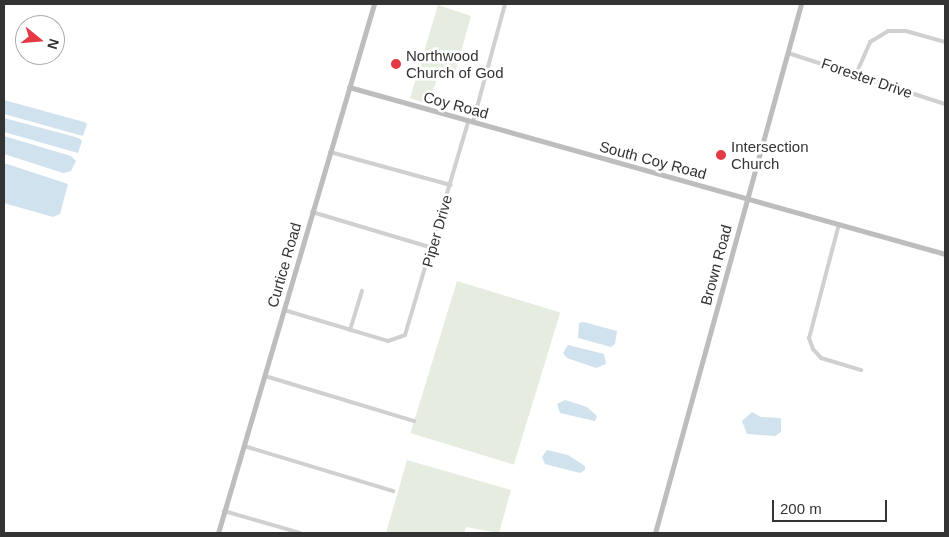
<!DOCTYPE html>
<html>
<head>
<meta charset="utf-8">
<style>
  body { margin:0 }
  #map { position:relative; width:949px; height:537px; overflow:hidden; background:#fff; font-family:Arial,sans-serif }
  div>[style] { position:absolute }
  .green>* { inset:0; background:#e6ecdf; transform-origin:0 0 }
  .water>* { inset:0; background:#cfe2ee }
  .street>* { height:4px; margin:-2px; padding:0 2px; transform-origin:2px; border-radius:2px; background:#d0d0d0 }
  .secondary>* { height:5px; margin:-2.5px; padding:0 2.5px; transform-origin:2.5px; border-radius:2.5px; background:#bdbdbd }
  .dots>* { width:14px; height:14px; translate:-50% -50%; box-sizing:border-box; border:2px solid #fff; border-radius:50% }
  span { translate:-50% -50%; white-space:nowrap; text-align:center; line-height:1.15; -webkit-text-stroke:5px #fff; paint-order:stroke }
  .poi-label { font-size:15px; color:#333 }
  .left { translate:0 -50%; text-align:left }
  .street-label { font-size:15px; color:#333 }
  .frame { position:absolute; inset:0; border:5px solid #333; pointer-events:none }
  .north { position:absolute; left:15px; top:15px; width:50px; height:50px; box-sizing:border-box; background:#fff; border:1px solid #adadad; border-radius:50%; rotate:107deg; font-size:14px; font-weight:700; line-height:20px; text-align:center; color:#333 }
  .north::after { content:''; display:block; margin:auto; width:18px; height:22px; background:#e63946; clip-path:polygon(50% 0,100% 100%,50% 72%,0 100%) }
  .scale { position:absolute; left:772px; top:500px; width:115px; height:22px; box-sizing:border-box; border:2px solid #333; border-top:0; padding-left:6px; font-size:15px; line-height:18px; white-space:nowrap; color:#333; -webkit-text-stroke:4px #fff; paint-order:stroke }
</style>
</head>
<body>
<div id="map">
  <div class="green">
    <div style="clip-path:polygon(438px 5px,471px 16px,455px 73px,438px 76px,428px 104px,410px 98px)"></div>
    <div style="left:457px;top:281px;width:108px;height:159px;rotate:17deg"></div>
    <div style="clip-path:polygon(407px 460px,511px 490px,499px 533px,466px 527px,464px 533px,386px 533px)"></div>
  </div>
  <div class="water">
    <div style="clip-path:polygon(4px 100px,84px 122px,87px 124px,83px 136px,4px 114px)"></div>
    <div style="clip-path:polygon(4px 118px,79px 138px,82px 141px,78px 153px,4px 132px)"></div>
    <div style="clip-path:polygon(4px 136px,71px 156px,76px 161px,71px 171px,63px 173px,4px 154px)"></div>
    <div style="clip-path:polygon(4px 163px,68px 184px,60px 214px,53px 217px,4px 203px)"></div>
    <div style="clip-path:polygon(584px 322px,617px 331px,615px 344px,611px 347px,578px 338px,579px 323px)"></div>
    <div style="clip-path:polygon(568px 345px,604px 354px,606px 364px,596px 368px,567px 358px,563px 353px)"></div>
    <div style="clip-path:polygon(565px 400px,587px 407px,597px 416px,595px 421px,560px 413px,557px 404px)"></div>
    <div style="clip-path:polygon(752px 412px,761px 417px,781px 418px,781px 432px,775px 436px,747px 434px,742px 421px)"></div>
    <div style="clip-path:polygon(547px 450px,568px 455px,585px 466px,585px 470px,580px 473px,545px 464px,542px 457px)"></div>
  </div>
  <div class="street">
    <div style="left:788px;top:53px;width:165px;rotate:18deg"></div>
    <div style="left:856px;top:74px;width:35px;rotate:-66deg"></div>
    <div style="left:870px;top:42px;width:21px;rotate:-31deg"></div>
    <div style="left:888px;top:31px;width:18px"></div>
    <div style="left:906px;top:31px;width:41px;rotate:15.8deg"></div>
    <div style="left:473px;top:122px;width:122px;rotate:-74.8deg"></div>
    <div style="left:330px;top:152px;width:125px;rotate:15.3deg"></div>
    <div style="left:312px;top:212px;width:126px;rotate:16.6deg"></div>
    <div style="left:839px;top:224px;width:118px;rotate:104.7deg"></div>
    <div style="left:809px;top:338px;width:12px;rotate:70deg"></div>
    <div style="left:813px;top:349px;width:12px;rotate:48deg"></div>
    <div style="left:821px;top:358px;width:42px;rotate:16.7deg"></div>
    <div style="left:284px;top:310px;width:109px;rotate:16.6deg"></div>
    <div style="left:388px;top:341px;width:18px;rotate:-19deg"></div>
    <div style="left:405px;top:335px;width:222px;rotate:-73.5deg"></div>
    <div style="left:350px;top:330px;width:41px;rotate:-72.9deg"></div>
    <div style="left:265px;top:376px;width:156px;rotate:16.8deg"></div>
    <div style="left:244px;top:446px;width:156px;rotate:16.8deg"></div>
    <div style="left:224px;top:511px;width:79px;rotate:16.1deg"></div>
  </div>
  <div class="secondary">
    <div style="left:349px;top:87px;width:619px;rotate:15.65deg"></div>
    <div style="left:218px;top:533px;width:552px;rotate:-73.57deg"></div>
    <div style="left:655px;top:533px;width:549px;rotate:-74.57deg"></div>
  </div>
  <div class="dots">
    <div style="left:396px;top:64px;background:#e63946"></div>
    <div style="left:721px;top:155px;background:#e63946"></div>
  </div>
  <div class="poi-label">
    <span class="left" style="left:406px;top:64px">Northwood<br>Church of God</span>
    <span class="left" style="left:731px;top:155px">Intersection<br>Church</span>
  </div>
  <div class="street-label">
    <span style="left:867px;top:78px;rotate:19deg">Forester Drive</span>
    <span style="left:456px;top:105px;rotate:15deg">Coy Road</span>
    <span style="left:653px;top:160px;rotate:15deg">South Coy Road</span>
    <span style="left:437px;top:231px;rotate:-74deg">Piper Drive</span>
    <span style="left:284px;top:265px;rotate:-74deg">Curtice Road</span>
    <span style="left:716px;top:265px;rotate:-75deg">Brown Road</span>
  </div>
  <div class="frame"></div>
  <div class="north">N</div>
  <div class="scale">200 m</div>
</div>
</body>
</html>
